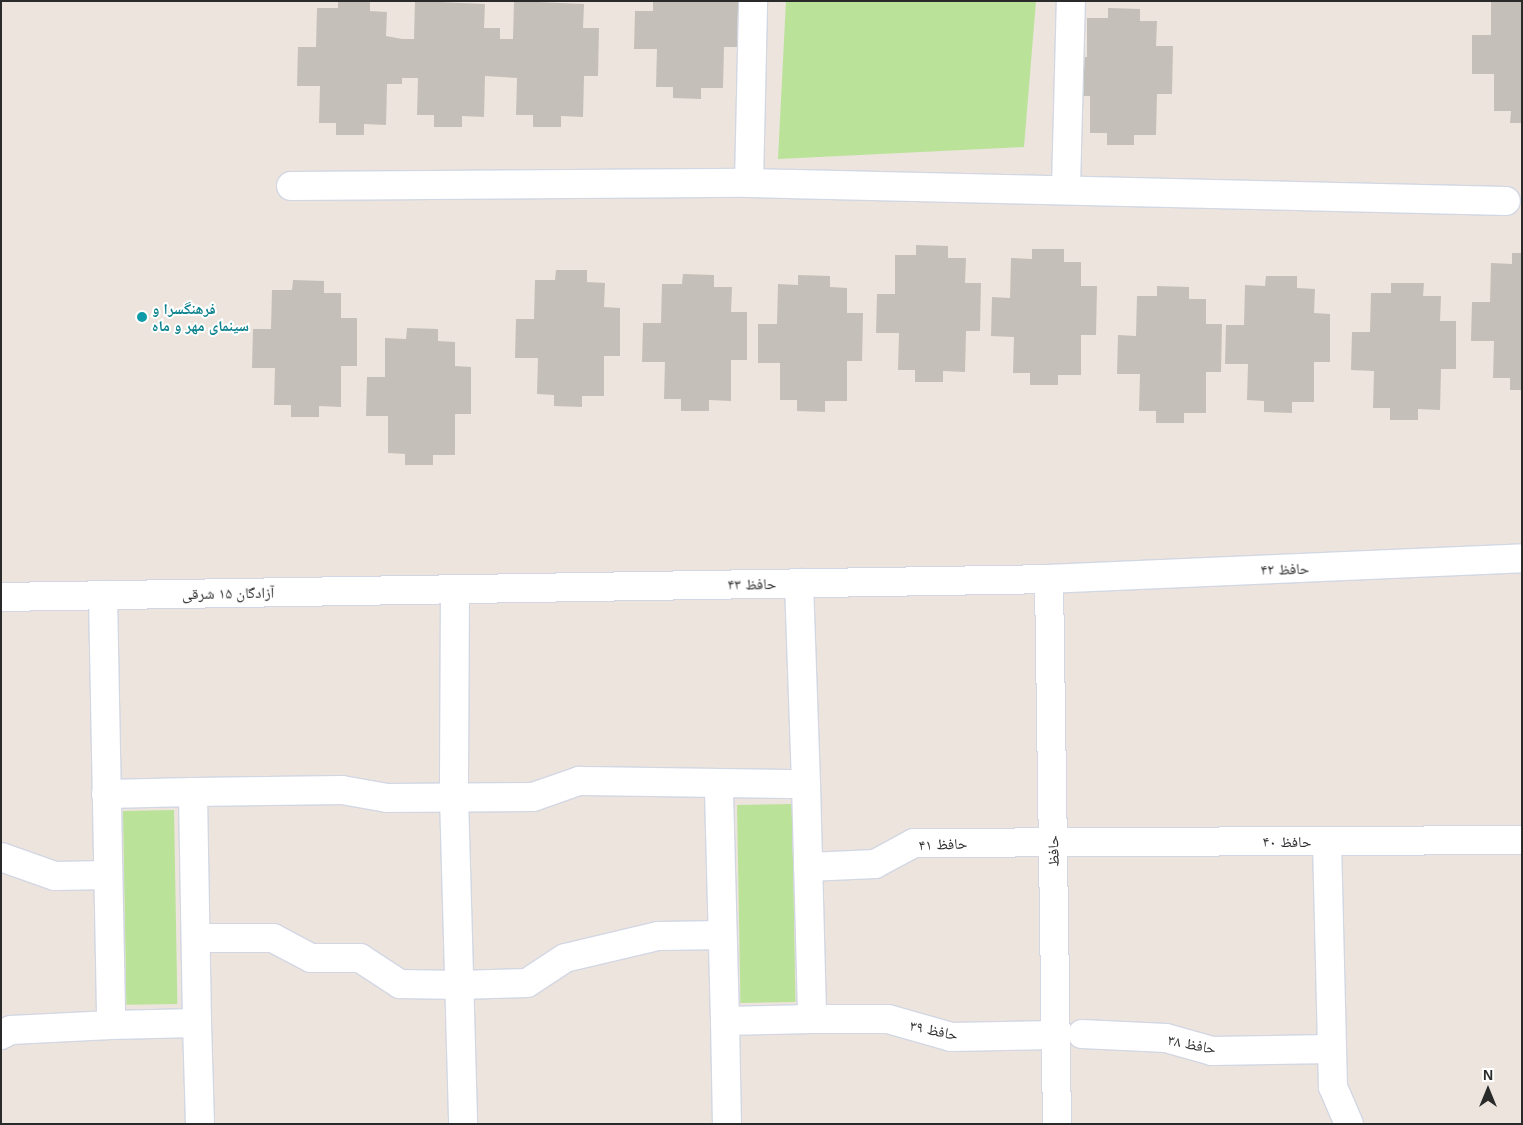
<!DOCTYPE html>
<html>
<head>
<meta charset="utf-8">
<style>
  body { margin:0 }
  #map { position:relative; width:1523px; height:1125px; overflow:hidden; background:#ece4dd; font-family:Helvetica,"Noto Naskh Arabic",sans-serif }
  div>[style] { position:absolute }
  .green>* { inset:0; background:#bae399; transform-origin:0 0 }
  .building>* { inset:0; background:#c4bfb8 }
  .roads { filter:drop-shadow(1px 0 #d2d7e3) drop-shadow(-1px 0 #d2d7e3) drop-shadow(0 1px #d2d7e3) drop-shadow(0 -1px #d2d7e3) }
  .minor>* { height:28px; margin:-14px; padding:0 14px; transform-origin:14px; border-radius:14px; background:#fff }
  .dots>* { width:14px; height:14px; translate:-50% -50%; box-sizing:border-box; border:2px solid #fff; border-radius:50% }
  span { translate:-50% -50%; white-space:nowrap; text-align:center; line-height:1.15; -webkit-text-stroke:4px #fff; paint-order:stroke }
  .culture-label { font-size:15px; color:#0d838f; font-weight:700 }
  .left { translate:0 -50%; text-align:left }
  .street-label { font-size:15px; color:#2a2a2a }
  .frame { position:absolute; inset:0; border:2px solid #2a2a2a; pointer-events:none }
  .north { position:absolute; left:1463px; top:1065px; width:50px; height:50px; -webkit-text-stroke:4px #fff; paint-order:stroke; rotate:0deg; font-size:14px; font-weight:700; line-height:20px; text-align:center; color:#2a2a2a }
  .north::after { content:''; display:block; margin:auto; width:18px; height:22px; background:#2a2a2a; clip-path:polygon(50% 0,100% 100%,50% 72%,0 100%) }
</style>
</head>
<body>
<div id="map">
  <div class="green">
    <div style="clip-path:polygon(786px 1px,1036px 1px,1024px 147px,778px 159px)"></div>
    <div style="left:792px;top:804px;width:198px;height:55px;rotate:89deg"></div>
    <div style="left:174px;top:810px;width:194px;height:51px;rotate:89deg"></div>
  </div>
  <div class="building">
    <div style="clip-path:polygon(338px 1px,370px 1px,370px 11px,387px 12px,386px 36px,402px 39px,414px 39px,415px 1px,485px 4px,484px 28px,500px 28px,500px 39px,513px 39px,514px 1px,584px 4px,583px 28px,599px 28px,598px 76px,584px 76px,583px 117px,561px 116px,561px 127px,533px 127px,533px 115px,516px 115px,517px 78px,485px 76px,484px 117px,462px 116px,462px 127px,434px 127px,434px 115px,417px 115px,418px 78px,402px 78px,402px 84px,387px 84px,386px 125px,364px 124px,364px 135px,336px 135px,336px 123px,319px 123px,320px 86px,297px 86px,298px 47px,316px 47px,317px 8px,338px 8px)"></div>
    <div style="clip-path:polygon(653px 1px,739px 1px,739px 47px,724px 47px,723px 88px,701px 88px,701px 99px,673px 98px,673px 87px,656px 87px,657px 49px,634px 49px,635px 11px,653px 11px)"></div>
    <div style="clip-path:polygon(1491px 1px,1522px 1px,1522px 123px,1510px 123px,1511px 111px,1494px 111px,1494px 74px,1472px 74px,1472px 35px,1491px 35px)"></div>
    <div style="clip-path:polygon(1108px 8px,1140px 9px,1140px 21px,1157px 21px,1156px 46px,1173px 46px,1172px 94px,1157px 94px,1156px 135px,1134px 135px,1134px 145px,1107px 145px,1107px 133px,1090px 133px,1090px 96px,1068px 96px,1068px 57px,1087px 57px,1087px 18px,1108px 18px)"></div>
    <div style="clip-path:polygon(916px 245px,948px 246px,948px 258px,966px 258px,965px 283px,981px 283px,980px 331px,966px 331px,965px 372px,943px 371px,943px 382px,915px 382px,915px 370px,898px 370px,899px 333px,876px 333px,877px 294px,895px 294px,895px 255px,916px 255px)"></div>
    <div style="clip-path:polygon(1032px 249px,1064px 249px,1064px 262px,1081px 262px,1081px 286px,1097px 286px,1096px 335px,1081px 335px,1081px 375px,1058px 375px,1058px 385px,1030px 385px,1030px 373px,1013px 373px,1014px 337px,991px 336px,992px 297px,1010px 298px,1011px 258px,1032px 259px)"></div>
    <div style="clip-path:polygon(1512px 253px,1522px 253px,1522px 390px,1510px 390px,1510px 378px,1493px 378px,1494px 341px,1471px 341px,1472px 302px,1490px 302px,1491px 263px,1512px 264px)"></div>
    <div style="clip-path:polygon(556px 270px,587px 270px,587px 282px,605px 283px,604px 307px,620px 308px,620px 356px,604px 356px,604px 396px,582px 396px,582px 407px,554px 406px,554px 395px,537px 394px,538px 358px,515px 358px,516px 319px,534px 319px,535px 280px,555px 280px)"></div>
    <div style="clip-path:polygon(683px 274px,714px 275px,714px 287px,732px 287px,731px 312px,747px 312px,747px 360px,731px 360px,731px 401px,709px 400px,709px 411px,681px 411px,681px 399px,664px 399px,665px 362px,642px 362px,643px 323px,661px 323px,662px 284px,682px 284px)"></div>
    <div style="clip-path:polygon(798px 275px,830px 276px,830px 287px,847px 288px,847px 313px,863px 313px,862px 361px,847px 361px,847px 401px,825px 401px,825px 412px,797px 411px,797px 400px,780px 400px,780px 363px,758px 363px,758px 324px,777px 324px,778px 284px,798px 285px)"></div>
    <div style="clip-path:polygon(1266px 276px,1297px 276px,1297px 288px,1315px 289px,1314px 313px,1330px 314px,1330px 362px,1314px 362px,1314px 402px,1292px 402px,1292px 413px,1264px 412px,1264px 401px,1247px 400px,1248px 364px,1225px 364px,1226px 325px,1244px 325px,1245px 285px,1265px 286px)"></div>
    <div style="clip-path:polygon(293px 280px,324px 281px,324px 293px,341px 293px,341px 318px,357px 318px,357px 366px,341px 366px,341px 407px,319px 406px,319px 417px,291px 417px,291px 405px,274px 405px,275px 368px,252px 368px,253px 329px,271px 329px,272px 290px,292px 290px)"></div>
    <div style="clip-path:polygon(1391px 283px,1424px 283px,1423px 296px,1441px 296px,1440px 321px,1456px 321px,1456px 369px,1441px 369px,1440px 410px,1418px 409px,1418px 420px,1390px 420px,1390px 408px,1373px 408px,1374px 371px,1351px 370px,1352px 332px,1370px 332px,1371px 293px,1391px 293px)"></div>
    <div style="clip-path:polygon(1157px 286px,1189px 287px,1189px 299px,1206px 299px,1206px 324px,1222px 324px,1221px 372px,1206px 372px,1206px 413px,1184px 413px,1184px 423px,1156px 423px,1156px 411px,1139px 411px,1140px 374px,1117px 374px,1118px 335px,1136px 336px,1137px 296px,1157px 296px)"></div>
    <div style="clip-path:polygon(407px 328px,438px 329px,438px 341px,455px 342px,455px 366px,471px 367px,471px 414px,455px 414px,455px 455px,433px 455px,433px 465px,405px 465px,405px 454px,388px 453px,388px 416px,366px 416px,367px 377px,385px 377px,385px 338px,406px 339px)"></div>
  </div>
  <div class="roads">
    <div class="minor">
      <div style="left:749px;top:183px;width:182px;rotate:-88.7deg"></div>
      <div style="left:291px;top:186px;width:458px;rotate:-0.4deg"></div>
      <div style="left:749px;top:183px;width:757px;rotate:1.36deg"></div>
      <div style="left:1066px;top:187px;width:186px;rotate:-88.5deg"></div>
      <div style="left:1049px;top:579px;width:545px;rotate:89.16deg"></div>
      <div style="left:799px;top:583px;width:201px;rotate:88deg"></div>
      <div style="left:455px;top:589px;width:207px;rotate:90.3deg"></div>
      <div style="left:454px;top:796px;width:328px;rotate:88.4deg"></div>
      <div style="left:103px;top:595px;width:430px;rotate:88.9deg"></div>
      <div style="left:111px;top:1025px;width:86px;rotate:-1.3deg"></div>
      <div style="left:197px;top:1023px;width:231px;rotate:-91deg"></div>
      <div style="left:193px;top:792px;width:87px;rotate:178.7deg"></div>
      <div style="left:1px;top:597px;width:1048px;rotate:-0.98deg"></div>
      <div style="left:1049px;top:579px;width:473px;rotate:-2.5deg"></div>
      <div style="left:193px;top:792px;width:149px;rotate:-0.8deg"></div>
      <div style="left:342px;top:790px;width:46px;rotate:10.1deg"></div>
      <div style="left:387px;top:798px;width:146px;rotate:-0.4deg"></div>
      <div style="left:533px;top:797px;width:49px;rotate:-19.2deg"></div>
      <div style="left:579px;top:781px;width:227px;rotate:0.8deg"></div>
      <div style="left:806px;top:784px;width:235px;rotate:88.5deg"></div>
      <div style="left:812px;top:1019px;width:87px;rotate:178.7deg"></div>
      <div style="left:725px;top:1021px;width:235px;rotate:-91.5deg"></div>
      <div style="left:1327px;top:842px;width:245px;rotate:88.6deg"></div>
      <div style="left:1333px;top:1087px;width:40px;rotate:66.6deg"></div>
      <div style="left:1px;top:857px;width:57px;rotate:19.4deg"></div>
      <div style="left:55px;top:876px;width:53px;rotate:-1.1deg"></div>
      <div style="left:808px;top:867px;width:67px;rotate:-2.6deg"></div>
      <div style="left:875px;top:864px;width:44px;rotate:-28.3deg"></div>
      <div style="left:914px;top:843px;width:608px;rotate:-0.28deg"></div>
      <div style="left:196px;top:938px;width:77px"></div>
      <div style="left:273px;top:938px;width:43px;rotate:27.8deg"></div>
      <div style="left:311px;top:958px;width:49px"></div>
      <div style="left:360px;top:958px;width:48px;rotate:33deg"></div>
      <div style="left:400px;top:984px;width:59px;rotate:1deg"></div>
      <div style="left:459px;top:985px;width:68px;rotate:-1.7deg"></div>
      <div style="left:527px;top:983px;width:45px;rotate:-33.3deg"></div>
      <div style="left:565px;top:958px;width:96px;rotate:-13.3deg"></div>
      <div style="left:658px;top:936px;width:64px;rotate:-0.9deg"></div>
      <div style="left:812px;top:1019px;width:76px"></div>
      <div style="left:888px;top:1019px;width:66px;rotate:15.9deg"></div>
      <div style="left:951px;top:1037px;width:105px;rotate:-1.1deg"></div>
      <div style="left:725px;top:1021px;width:103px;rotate:88.9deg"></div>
      <div style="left:197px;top:1023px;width:101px;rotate:88.3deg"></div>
      <div style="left:1082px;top:1034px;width:84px;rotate:2.7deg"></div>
      <div style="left:1166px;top:1038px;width:48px;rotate:15.8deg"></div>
      <div style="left:1212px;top:1051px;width:120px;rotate:-1deg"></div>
      <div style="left:1px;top:1035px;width:11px;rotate:-27deg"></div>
      <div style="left:11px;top:1030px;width:100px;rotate:-2.9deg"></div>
    </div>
  </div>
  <div class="dots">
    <div style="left:142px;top:317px;background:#0f9aa8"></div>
  </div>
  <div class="culture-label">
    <span class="left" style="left:152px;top:317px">فرهنگسرا و<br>سینمای مهر و ماه</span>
  </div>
  <div class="street-label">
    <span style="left:1285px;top:569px;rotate:-2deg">حافظ ۴۲</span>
    <span style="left:752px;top:584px;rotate:-1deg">حافظ ۴۳</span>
    <span style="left:228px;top:593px;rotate:-1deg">آزادگان ۱۵ شرقی</span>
    <span style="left:1287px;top:842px">حافظ ۴۰</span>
    <span style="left:943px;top:844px;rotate:-2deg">حافظ ۴۱</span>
    <span style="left:1053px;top:851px;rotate:-91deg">حافظ</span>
    <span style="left:934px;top:1030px;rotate:12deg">حافظ ۳۹</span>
    <span style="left:1192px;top:1044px;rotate:11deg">حافظ ۳۸</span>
  </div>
  <div class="frame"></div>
  <div class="north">N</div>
</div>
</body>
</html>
